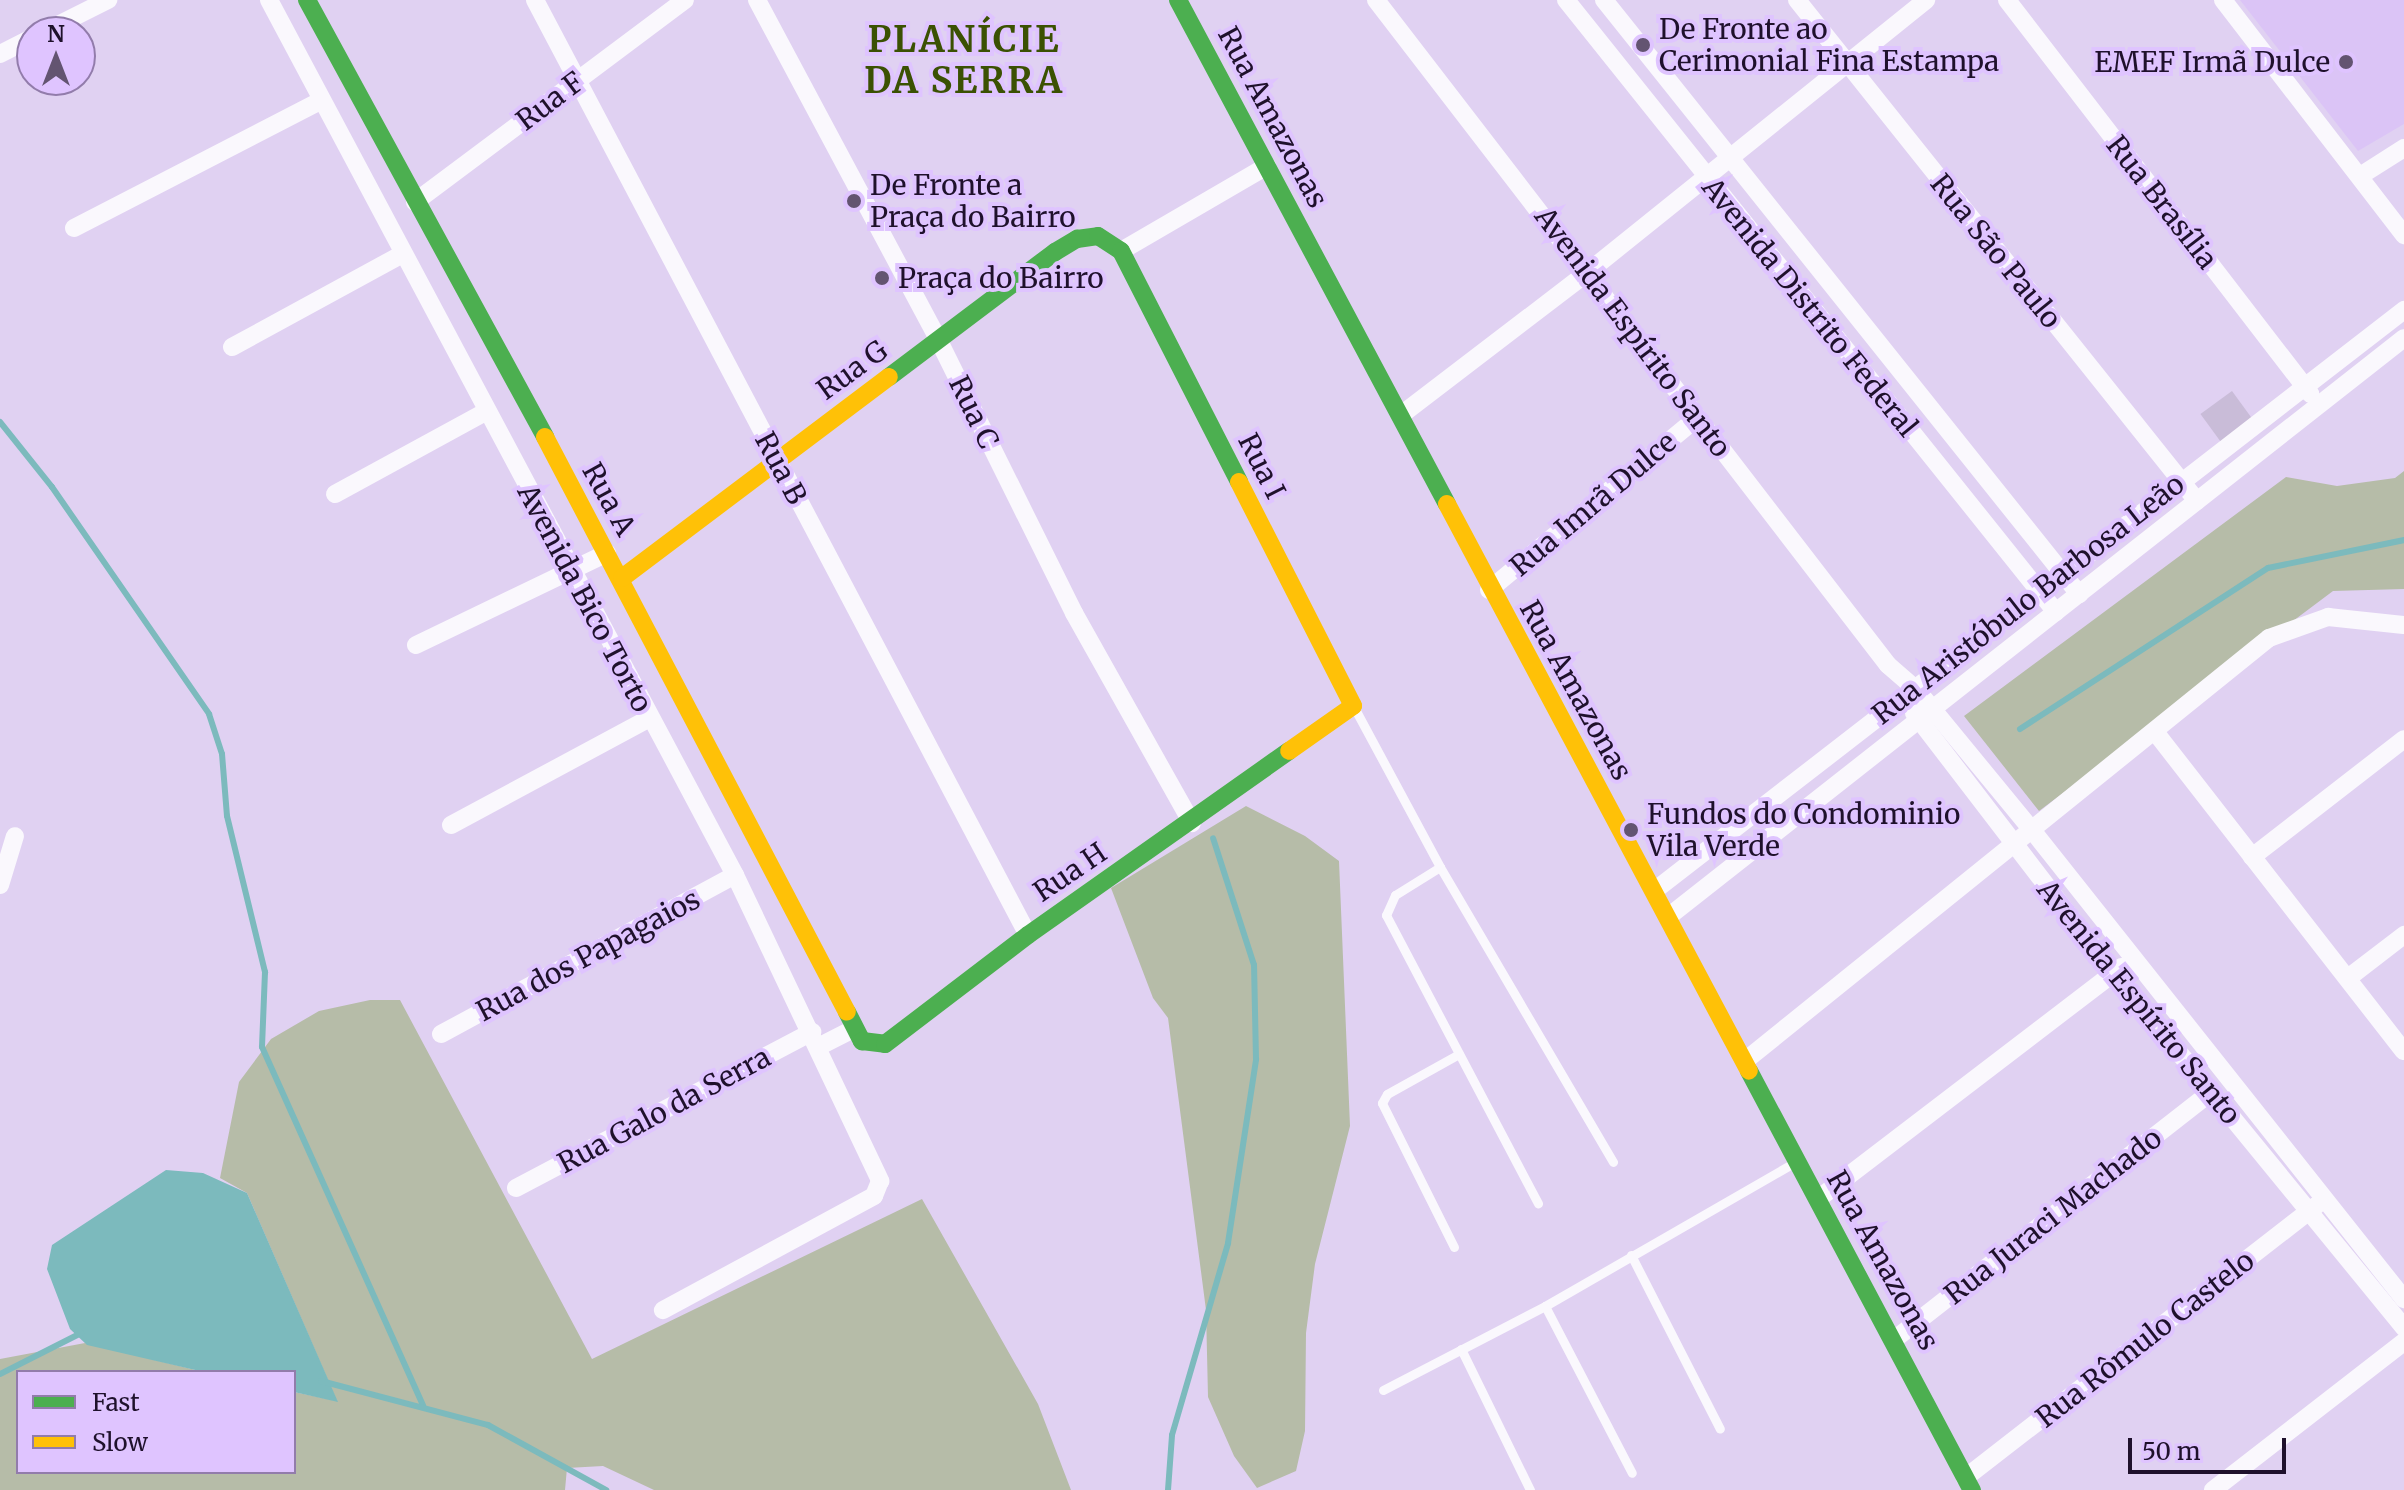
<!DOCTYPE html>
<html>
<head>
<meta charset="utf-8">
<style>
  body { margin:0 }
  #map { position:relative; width:2404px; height:1490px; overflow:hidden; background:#e0d1f2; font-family:Merriweather,serif }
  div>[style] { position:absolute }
  .built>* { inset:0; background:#dbc4f6 }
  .forest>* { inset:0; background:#b6bca8 }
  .water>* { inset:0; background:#7cbabd }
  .stream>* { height:6px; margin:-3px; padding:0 3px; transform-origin:3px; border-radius:3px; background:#7cbabd }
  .building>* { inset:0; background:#c9bcd8; transform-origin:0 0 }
  .lane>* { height:9px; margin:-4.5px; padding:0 4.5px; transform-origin:4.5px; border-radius:4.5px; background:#faf8fd }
  .street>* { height:18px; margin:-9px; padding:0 9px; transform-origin:9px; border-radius:9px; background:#faf8fd }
  .fast>* { height:18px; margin:-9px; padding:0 9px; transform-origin:9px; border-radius:9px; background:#4caf50 }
  .slow>* { height:18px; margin:-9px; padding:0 9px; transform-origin:9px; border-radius:9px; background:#ffc107 }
  .dots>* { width:22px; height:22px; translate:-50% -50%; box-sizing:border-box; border:4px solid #dfc4ff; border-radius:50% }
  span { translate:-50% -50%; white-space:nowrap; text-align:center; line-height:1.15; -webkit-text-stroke:8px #dfc4ff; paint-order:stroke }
  .poi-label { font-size:28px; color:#1f112c }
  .left { translate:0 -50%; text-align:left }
  .right { translate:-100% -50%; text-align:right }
  .street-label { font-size:28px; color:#1f112c }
  .district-label { font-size:36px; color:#3b5103; font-weight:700; letter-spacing:2px }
  .legend { position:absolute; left:16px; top:1370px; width:280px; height:104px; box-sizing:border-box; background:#dfc4ff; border:2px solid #927cab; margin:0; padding:10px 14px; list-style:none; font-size:24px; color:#1f112c }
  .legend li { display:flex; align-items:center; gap:16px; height:40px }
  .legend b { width:40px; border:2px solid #927cab }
  .north { position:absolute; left:16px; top:16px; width:80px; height:80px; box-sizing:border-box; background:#dfc4ff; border:2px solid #927cab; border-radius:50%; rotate:0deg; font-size:22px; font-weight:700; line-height:32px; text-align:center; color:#1f112c }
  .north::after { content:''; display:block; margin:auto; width:28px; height:36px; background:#635471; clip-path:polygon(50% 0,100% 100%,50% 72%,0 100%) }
  .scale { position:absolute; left:2128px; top:1438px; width:158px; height:36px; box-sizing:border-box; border:4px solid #1f112c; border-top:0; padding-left:10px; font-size:24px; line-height:28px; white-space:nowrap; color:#1f112c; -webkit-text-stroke:6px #dfc4ff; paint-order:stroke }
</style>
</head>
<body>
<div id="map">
  <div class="built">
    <div style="clip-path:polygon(2240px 0,2404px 0,2404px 124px,2358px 151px)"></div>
  </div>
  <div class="forest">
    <div style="clip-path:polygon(2404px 471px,2404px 589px,2333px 591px,2039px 811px,1964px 716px,2286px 477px,2337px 486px,2395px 478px)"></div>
    <div style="clip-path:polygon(1246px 806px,1305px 836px,1339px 861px,1350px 1126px,1315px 1264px,1306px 1333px,1305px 1431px,1296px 1471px,1257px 1488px,1234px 1456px,1208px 1397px,1206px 1310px,1168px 1018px,1153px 998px,1111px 888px)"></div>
    <div style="clip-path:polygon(370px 1000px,400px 1000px,592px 1359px,922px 1199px,1038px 1404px,1071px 1490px,654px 1490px,603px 1466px,567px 1468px,565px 1490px,0 1490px,0 1359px,85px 1343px,204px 1372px,18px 1372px,18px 1472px,294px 1472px,294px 1392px,337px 1401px,247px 1193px,220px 1178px,239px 1082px,271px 1039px,319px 1011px)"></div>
  </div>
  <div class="water">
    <div style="clip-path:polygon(166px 1170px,203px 1173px,247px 1193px,338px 1402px,294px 1392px,294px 1372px,204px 1372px,87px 1345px,70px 1329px,47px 1269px,52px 1245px)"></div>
  </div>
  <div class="stream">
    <div style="left:0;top:422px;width:83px;rotate:51.3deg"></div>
    <div style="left:52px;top:487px;width:276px;rotate:55.3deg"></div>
    <div style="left:209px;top:714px;width:42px;rotate:72deg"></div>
    <div style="left:222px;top:754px;width:62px;rotate:85.4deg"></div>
    <div style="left:227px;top:816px;width:161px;rotate:76.3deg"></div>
    <div style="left:265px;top:972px;width:75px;rotate:92.3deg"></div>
    <div style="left:262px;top:1047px;width:393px;rotate:65.8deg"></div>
    <div style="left:2020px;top:729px;width:296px;rotate:-33deg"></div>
    <div style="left:2268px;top:568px;width:139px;rotate:-11.6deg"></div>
    <div style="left:0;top:1374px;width:91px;rotate:-26.8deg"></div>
    <div style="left:321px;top:1381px;width:173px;rotate:14.8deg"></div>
    <div style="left:488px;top:1425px;width:135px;rotate:28.8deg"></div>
    <div style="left:1168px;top:1490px;width:55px;rotate:-85.8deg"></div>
    <div style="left:1172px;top:1435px;width:200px;rotate:-73.7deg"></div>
    <div style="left:1228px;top:1243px;width:186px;rotate:-81.3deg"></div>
    <div style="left:1256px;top:1059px;width:94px;rotate:-91.2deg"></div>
    <div style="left:1254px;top:965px;width:133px;rotate:-107.9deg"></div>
  </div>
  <div class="building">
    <div style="left:2232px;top:391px;width:36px;height:39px;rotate:54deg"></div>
  </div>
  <div class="lane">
    <div style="left:1355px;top:709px;width:179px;rotate:61.7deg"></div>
    <div style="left:1440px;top:867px;width:342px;rotate:59.6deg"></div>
    <div style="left:1440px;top:867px;width:53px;rotate:148.1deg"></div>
    <div style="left:1395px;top:895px;width:22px;rotate:114deg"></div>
    <div style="left:1386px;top:915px;width:326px;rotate:62.2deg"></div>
    <div style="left:1454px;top:1247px;width:161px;rotate:-116.6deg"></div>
    <div style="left:1382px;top:1103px;width:10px;rotate:-61deg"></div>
    <div style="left:1387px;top:1094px;width:82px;rotate:-29.1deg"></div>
    <div style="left:1631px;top:1255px;width:195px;rotate:62.9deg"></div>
    <div style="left:1545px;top:1306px;width:188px;rotate:62.5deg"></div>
    <div style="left:1461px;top:1349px;width:157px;rotate:63.9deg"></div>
    <div style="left:1383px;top:1390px;width:182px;rotate:-27.4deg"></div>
    <div style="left:1545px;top:1306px;width:287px;rotate:-29.9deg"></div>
  </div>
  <div class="street">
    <div style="left:269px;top:0;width:991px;rotate:61.96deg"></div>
    <div style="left:735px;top:875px;width:339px;rotate:64.6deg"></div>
    <div style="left:880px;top:1181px;width:16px;rotate:112deg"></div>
    <div style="left:874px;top:1196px;width:240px;rotate:151.6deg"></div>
    <div style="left:535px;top:0;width:1057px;rotate:62.2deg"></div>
    <div style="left:757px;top:0;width:387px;rotate:61.9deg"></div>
    <div style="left:939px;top:341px;width:304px;rotate:63.6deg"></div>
    <div style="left:1074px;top:613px;width:241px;rotate:60.7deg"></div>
    <div style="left:1376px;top:0;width:839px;rotate:52.41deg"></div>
    <div style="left:1888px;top:665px;width:37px;rotate:41deg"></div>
    <div style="left:1916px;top:689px;width:183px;rotate:50.6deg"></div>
    <div style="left:2032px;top:830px;width:599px;rotate:51.58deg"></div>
    <div style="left:1566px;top:0;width:784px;rotate:51.32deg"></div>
    <div style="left:1604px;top:0;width:761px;rotate:51.35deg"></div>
    <div style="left:1797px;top:0;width:641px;rotate:51.4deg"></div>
    <div style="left:2007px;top:0;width:497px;rotate:52.4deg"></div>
    <div style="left:2223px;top:0;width:297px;rotate:52.4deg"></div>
    <div style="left:44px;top:32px;width:72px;rotate:-26.6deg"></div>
    <div style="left:0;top:54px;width:36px;rotate:-27deg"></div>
    <div style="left:2360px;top:176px;width:52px;rotate:-32.5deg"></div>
    <div style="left:415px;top:202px;width:337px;rotate:-36.8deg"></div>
    <div style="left:74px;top:228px;width:277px;rotate:-27.3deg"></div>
    <div style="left:1121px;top:251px;width:169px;rotate:-30.2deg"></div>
    <div style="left:232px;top:347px;width:192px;rotate:-28.6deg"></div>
    <div style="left:1401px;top:415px;width:235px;rotate:-37.4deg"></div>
    <div style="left:1588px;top:272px;width:434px;rotate:-38.8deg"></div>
    <div style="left:335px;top:494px;width:173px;rotate:-28.6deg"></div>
    <div style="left:1489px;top:590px;width:270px;rotate:-39.6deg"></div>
    <div style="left:416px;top:645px;width:212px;rotate:-25.7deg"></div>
    <div style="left:1914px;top:713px;width:327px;rotate:52.5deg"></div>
    <div style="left:2113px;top:972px;width:460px;rotate:50.7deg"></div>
    <div style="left:2156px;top:733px;width:403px;rotate:52.1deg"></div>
    <div style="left:451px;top:825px;width:224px;rotate:-28.3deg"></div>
    <div style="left:2252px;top:857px;width:192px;rotate:-37.8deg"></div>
    <div style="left:0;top:885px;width:51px;rotate:-73deg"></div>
    <div style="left:1654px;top:891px;width:949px;rotate:-37.76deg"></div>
    <div style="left:1668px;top:917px;width:936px;rotate:-38.19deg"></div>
    <div style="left:2348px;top:978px;width:71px;rotate:-37.5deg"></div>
    <div style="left:441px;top:1034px;width:334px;rotate:-28.4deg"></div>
    <div style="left:820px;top:1046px;width:38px;rotate:-27deg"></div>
    <div style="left:1746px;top:1060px;width:672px;rotate:-38.9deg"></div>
    <div style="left:2269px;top:638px;width:63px;rotate:-19.6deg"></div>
    <div style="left:2328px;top:617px;width:76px;rotate:6deg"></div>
    <div style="left:516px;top:1188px;width:335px;rotate:-27.8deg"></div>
    <div style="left:1818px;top:1199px;width:382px;rotate:-37.4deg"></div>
    <div style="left:1895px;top:1339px;width:401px;rotate:-38deg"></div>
    <div style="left:1965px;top:1478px;width:445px;rotate:-37.8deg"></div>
    <div style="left:2213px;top:1490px;width:242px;rotate:-37.8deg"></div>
  </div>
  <div class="fast">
    <div style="left:307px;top:0;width:498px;rotate:61.4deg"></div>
    <div style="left:1178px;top:0;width:571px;rotate:61.91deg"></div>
    <div style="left:889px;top:377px;width:208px;rotate:-37deg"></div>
    <div style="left:1055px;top:252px;width:26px;rotate:-31deg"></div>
    <div style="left:1077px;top:239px;width:21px;rotate:-8deg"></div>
    <div style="left:1098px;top:236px;width:27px;rotate:33deg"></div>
    <div style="left:1121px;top:251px;width:259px;rotate:62.9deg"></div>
    <div style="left:847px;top:1012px;width:33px;rotate:63deg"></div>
    <div style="left:862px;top:1041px;width:23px;rotate:7deg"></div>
    <div style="left:885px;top:1044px;width:180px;rotate:-37.3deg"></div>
    <div style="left:1028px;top:935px;width:319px;rotate:-35.2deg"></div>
    <div style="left:1749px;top:1071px;width:475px;rotate:62deg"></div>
  </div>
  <div class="slow">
    <div style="left:545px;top:437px;width:649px;rotate:62.29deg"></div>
    <div style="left:1239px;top:482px;width:251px;rotate:63deg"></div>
    <div style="left:1353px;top:706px;width:78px;rotate:144.9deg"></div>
    <div style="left:1447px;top:504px;width:642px;rotate:61.96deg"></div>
    <div style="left:622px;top:578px;width:334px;rotate:-37deg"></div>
  </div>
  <div class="dots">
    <div style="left:1643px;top:45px;background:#635471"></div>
    <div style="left:2346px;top:62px;background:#635471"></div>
    <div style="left:854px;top:201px;background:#635471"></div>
    <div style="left:882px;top:278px;background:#635471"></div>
    <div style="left:1631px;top:830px;background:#635471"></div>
  </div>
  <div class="poi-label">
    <span class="left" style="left:1659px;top:45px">De Fronte ao<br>Cerimonial Fina Estampa</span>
    <span class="right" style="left:2330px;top:62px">EMEF Irmã Dulce</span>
    <span class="left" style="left:870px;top:201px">De Fronte a<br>Praça do Bairro</span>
    <span class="left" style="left:898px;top:278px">Praça do Bairro</span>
    <span class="left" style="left:1647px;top:830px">Fundos do Condominio<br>Vila Verde</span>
  </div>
  <div class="street-label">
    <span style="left:550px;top:101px;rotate:-37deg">Rua F</span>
    <span style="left:1273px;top:117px;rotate:62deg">Rua Amazonas</span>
    <span style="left:2162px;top:202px;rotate:52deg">Rua Brasília</span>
    <span style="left:1996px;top:251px;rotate:51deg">Rua São Paulo</span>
    <span style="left:1810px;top:307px;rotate:51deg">Avenida Distrito Federal</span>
    <span style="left:1633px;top:332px;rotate:53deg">Avenida Espírito Santo</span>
    <span style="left:852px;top:370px;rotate:-36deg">Rua G</span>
    <span style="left:974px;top:412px;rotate:64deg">Rua C</span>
    <span style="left:1262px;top:466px;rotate:63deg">Rua I</span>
    <span style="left:781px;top:468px;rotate:62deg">Rua B</span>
    <span style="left:609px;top:499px;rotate:61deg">Rua A</span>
    <span style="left:1593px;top:504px;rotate:-40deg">Rua Imrã Dulce</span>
    <span style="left:585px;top:598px;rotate:62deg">Avenida Bico Torto</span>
    <span style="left:2028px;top:599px;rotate:-38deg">Rua Aristóbulo Barbosa Leão</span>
    <span style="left:1576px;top:690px;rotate:61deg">Rua Amazonas</span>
    <span style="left:1070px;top:872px;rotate:-34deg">Rua H</span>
    <span style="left:588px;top:955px;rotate:-28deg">Rua dos Papagaios</span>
    <span style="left:2139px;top:1002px;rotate:51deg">Avenida Espírito Santo</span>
    <span style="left:664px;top:1110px;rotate:-28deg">Rua Galo da Serra</span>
    <span style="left:2053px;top:1216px;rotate:-38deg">Rua Juraci Machado</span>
    <span style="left:1883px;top:1260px;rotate:61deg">Rua Amazonas</span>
    <span style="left:2145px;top:1339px;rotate:-38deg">Rua Rômulo Castelo</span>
  </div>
  <div class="district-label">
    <span style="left:964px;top:60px">PLANÍCIE<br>DA SERRA</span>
  </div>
  <ul class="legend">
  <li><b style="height:10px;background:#4caf50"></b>Fast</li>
  <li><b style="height:10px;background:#ffc107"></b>Slow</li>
  </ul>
  <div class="north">N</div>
  <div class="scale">50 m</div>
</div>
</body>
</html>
